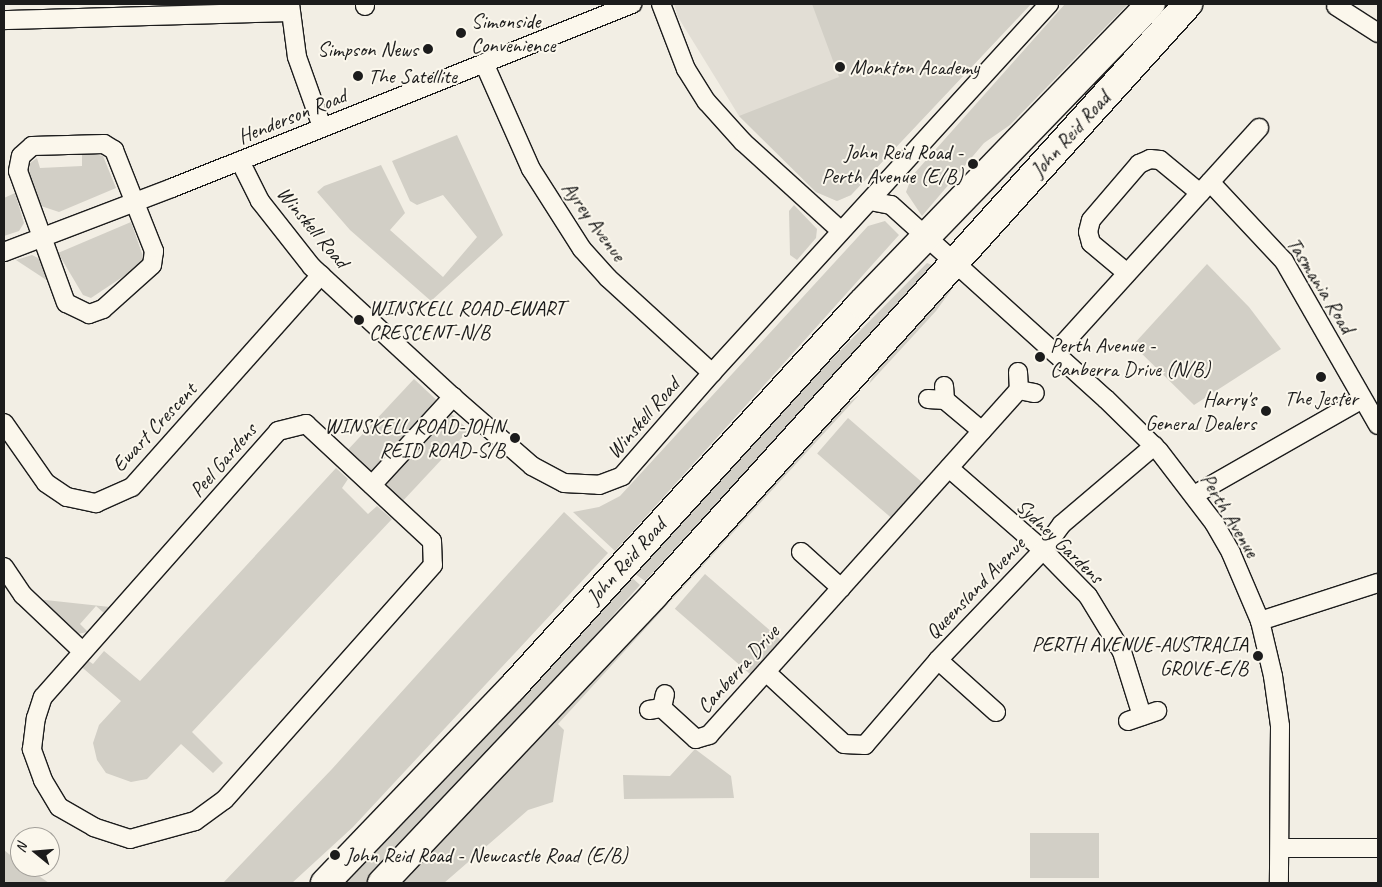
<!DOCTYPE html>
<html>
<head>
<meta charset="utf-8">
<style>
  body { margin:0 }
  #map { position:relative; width:1382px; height:887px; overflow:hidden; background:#f2eee4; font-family:Caveat,sans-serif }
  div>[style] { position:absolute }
  .built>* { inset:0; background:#e2ded5 }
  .green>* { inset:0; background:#d2cfc6; transform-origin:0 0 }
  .roads { filter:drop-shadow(1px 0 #1c1c1c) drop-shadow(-1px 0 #1c1c1c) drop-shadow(0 1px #1c1c1c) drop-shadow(0 -1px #1c1c1c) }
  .street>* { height:18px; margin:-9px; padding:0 9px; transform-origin:9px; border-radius:9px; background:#fbf7ec }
  .highway>* { height:28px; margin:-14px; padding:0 14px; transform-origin:14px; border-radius:14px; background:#fbf7ec }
  .dots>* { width:14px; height:14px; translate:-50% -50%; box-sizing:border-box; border:2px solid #fbf7ec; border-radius:50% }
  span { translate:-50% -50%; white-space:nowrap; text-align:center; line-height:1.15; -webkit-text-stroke:4px #fbf7ec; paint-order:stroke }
  .poi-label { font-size:21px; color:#1c1c1c }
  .left { translate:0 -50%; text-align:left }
  .right { translate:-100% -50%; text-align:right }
  .street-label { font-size:21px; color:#1c1c1c }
  .frame { position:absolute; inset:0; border:5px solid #1c1c1c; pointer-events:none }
  .north { position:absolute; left:10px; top:827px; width:50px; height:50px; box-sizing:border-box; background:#fbf7ec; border:1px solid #a29f99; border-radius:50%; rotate:287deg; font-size:14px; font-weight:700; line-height:20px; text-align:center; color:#1c1c1c }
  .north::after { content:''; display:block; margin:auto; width:18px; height:22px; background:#1c1c1c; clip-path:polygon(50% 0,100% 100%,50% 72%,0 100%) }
</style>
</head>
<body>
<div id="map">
  <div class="built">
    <div style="clip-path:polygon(674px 4px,1031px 4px,851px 195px,837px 201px,816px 192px,739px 116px,678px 17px)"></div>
  </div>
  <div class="green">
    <div style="clip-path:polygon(812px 4px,1031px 4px,851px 195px,837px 201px,816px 192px,739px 116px,839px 77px)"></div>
    <div style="clip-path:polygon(1065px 4px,1128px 4px,1010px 125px,984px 143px,922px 216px,906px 192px,912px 176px)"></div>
    <div style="clip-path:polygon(457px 135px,503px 235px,431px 301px,350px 230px,317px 192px,324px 186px,381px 165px,405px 213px,390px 230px,443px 277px,477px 237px,443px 195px,417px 205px,410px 201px,392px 161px)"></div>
    <div style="clip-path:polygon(82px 151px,103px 156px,116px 188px,59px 212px,41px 206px,29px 174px,30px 163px,37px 158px,40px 168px,82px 166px)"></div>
    <div style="clip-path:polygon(15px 193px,24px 223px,19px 231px,4px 236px,4px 198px)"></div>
    <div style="clip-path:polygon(794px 205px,817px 229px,816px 238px,797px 260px,790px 255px,789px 211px)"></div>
    <div style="clip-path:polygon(885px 221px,899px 235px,615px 551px,573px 512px,599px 507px,620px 496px,868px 226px)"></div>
    <div style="clip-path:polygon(131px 222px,145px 262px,91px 298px,83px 295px,58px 253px)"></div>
    <div style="clip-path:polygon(32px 255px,42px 260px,51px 283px,16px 260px)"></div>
    <div style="clip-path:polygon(927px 263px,932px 265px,929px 272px,645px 581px,631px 571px,741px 451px)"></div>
    <div style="clip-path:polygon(1207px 264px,1249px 307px,1281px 349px,1194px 405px,1133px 345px)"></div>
    <div style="clip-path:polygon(952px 289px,936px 311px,868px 385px,879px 365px,932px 302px)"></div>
    <div style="left:414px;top:379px;width:75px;height:102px;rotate:43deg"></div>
    <div style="clip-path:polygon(859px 395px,558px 724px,564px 730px,553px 802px,528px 810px,444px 883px,392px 883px,825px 421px)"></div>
    <div style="left:848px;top:418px;width:100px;height:47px;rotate:41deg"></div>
    <div style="clip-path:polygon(336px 468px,348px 479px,342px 488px,368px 514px,377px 506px,392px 519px,192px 732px,223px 763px,213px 773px,181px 744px,147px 779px,131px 782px,106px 773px,97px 760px,93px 743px,99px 725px,121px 701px,77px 663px,83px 657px,93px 664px,104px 651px,140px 681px)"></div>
    <div style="clip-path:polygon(564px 512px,608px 553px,353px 827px,292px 883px,223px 883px,332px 769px)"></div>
    <div style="clip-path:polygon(627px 573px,640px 585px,458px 789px,365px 883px,341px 883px,395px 830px)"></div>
    <div style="left:705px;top:574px;width:103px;height:46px;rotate:41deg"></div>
    <div style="clip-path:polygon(36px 599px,110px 607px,104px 613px,96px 606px,80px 624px,88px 632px,77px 634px)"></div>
    <div style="clip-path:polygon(695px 749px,731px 776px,734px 798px,624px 799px,623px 775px,670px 776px)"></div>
    <div style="left:1030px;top:833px;width:69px;height:45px"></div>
    <div style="clip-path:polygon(4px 850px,20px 863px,20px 867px,26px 867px,49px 883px,4px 883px)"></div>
  </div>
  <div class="roads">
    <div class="street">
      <div style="left:290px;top:4px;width:53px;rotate:82.5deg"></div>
      <div style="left:297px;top:57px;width:74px;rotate:70.3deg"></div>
      <div style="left:365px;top:4px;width:2px;rotate:90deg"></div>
      <div style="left:661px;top:4px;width:70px;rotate:69deg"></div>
      <div style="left:686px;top:69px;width:39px;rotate:58deg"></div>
      <div style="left:707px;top:102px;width:54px;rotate:48deg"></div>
      <div style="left:743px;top:142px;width:132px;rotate:42.2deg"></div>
      <div style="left:1336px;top:6px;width:50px;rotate:32.7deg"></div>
      <div style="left:4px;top:20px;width:286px;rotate:-1.6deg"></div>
      <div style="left:484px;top:63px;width:116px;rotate:66.1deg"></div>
      <div style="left:531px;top:169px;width:95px;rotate:57.5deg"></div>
      <div style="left:582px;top:249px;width:39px;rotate:48deg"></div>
      <div style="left:608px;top:278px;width:141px;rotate:42.4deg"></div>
      <div style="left:104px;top:144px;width:12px;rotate:31deg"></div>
      <div style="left:114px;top:150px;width:109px;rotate:68.4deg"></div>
      <div style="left:154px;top:251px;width:14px;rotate:98deg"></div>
      <div style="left:152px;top:265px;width:66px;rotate:138.1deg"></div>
      <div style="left:103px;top:309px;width:15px;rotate:160deg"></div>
      <div style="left:89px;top:314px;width:25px;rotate:-154deg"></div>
      <div style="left:66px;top:303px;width:140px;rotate:-110deg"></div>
      <div style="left:18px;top:171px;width:15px;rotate:-79deg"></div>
      <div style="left:21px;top:156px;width:15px;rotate:-42deg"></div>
      <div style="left:32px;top:146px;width:72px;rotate:-1.6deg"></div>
      <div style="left:240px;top:161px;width:45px;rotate:63.4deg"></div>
      <div style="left:260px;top:201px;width:84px;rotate:51.8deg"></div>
      <div style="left:312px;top:267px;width:192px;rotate:42.7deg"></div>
      <div style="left:453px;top:397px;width:105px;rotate:41.1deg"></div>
      <div style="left:532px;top:466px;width:36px;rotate:28deg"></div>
      <div style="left:564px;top:483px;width:35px;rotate:3deg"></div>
      <div style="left:599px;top:485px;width:25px;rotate:-21deg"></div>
      <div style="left:622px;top:476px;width:137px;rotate:-48.9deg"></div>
      <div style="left:712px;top:373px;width:500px;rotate:-47.6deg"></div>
      <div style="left:1210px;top:182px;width:108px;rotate:46.9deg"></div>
      <div style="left:1284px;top:261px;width:189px;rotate:60.2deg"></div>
      <div style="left:870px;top:201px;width:21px;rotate:11deg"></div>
      <div style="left:891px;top:205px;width:290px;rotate:42.1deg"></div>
      <div style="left:1106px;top:399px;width:74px;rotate:44.5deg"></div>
      <div style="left:1159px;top:451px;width:91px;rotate:52.6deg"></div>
      <div style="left:1214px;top:523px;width:34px;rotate:60deg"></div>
      <div style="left:1231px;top:553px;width:74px;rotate:66.9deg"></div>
      <div style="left:1260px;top:621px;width:57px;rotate:76.7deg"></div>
      <div style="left:1273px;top:676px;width:50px;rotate:82deg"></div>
      <div style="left:1280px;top:726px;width:157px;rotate:90.4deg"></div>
      <div style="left:4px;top:252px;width:180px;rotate:-20.9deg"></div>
      <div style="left:172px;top:188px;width:496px;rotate:-21.8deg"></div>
      <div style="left:1127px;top:273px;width:47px;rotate:-140.2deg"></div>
      <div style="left:1091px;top:243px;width:11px;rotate:-105deg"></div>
      <div style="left:1088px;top:232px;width:12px;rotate:-76deg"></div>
      <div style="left:1091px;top:220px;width:74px;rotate:-49.4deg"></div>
      <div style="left:1139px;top:164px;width:12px;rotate:-24deg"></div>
      <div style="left:1150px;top:159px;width:10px;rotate:6deg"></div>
      <div style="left:1160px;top:160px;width:52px;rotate:39.5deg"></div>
      <div style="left:1055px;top:353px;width:304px;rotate:-47.8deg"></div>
      <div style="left:1018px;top:372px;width:18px;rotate:87deg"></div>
      <div style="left:1019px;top:390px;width:16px;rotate:11deg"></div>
      <div style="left:928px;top:399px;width:17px;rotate:3deg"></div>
      <div style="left:945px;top:400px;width:14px;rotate:-94deg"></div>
      <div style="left:945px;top:400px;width:48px;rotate:40deg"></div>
      <div style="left:4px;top:423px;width:73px;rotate:55deg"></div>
      <div style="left:46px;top:483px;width:25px;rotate:34deg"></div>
      <div style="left:67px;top:497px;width:30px;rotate:12deg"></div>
      <div style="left:96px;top:503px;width:39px;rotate:-24deg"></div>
      <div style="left:132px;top:487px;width:284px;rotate:-48.3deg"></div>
      <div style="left:306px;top:424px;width:172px;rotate:42.9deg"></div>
      <div style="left:432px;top:541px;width:24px;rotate:88deg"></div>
      <div style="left:433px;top:565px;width:314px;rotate:131.6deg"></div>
      <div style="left:224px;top:800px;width:36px;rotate:144deg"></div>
      <div style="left:195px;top:821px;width:67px;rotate:164.5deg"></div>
      <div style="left:130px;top:839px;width:38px;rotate:-162deg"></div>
      <div style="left:94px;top:827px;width:40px;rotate:-150.3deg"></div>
      <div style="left:59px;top:807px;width:31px;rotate:-121deg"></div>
      <div style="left:43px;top:780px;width:33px;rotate:-110deg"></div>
      <div style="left:32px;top:749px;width:31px;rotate:-83deg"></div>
      <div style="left:36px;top:718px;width:22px;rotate:-72deg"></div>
      <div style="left:43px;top:697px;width:355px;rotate:-48.5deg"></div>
      <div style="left:278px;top:431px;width:29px;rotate:-14deg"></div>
      <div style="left:949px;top:468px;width:125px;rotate:41.1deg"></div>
      <div style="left:1043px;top:550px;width:64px;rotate:45.6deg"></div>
      <div style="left:1088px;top:596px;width:66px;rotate:58.7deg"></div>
      <div style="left:1122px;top:652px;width:67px;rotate:72.6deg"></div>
      <div style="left:372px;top:485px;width:120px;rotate:-47.4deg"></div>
      <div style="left:1194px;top:495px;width:193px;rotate:-29.7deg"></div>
      <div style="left:801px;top:552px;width:54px;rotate:42deg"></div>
      <div style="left:4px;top:567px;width:34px;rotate:56deg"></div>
      <div style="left:23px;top:595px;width:81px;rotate:43.5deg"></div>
      <div style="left:1260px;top:621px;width:124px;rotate:-17.9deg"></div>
      <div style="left:938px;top:660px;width:78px;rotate:41.9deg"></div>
      <div style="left:766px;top:672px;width:106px;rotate:42.7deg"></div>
      <div style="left:844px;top:744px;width:21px;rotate:3deg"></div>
      <div style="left:865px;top:745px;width:112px;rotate:-49.3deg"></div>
      <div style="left:938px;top:660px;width:152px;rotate:-46.3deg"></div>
      <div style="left:1043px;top:550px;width:32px;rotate:-54deg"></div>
      <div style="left:1062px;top:524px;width:121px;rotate:-40.3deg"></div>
      <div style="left:662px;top:708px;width:46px;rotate:42.4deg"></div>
      <div style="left:696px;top:739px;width:14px;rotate:-17deg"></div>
      <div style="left:709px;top:735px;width:464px;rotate:-48.1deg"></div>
      <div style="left:649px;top:710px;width:13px;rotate:-9deg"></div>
      <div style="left:662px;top:708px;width:14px;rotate:-78deg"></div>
      <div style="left:1128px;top:721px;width:31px;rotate:-19deg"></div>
      <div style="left:1281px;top:848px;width:97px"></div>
    </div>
    <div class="highway">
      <div style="left:325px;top:883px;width:270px;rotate:-46.2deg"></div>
      <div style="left:512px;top:688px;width:519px;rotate:-47.73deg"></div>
      <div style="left:861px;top:304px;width:417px;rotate:-46deg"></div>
      <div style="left:382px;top:883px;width:396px;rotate:-46.6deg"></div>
      <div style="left:654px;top:595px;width:797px;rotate:-47.9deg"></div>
    </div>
  </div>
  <div class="dots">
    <div style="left:461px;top:33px;background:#1c1c1c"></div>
    <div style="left:428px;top:49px;background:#1c1c1c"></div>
    <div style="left:840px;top:67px;background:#1c1c1c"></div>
    <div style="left:358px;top:76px;background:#1c1c1c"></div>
    <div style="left:973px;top:164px;background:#1c1c1c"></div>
    <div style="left:359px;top:320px;background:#1c1c1c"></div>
    <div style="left:1040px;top:357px;background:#1c1c1c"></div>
    <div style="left:1321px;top:377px;background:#1c1c1c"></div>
    <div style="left:1266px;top:411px;background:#1c1c1c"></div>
    <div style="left:515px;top:438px;background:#1c1c1c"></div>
    <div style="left:1258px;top:656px;background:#1c1c1c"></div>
    <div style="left:335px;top:855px;background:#1c1c1c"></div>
  </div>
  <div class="poi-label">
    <span class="left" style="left:471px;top:33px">Simonside<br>Convenience</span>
    <span class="right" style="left:418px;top:49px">Simpson News</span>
    <span class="left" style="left:850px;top:67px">Monkton Academy</span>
    <span class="left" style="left:368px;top:76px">The Satellite</span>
    <span class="right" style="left:963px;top:164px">John Reid Road -<br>Perth Avenue (E/B)</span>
    <span class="left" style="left:369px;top:320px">WINSKELL ROAD-EWART<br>CRESCENT-N/B</span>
    <span class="left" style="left:1050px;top:357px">Perth Avenue -<br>Canberra Drive (N/B)</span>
    <span style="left:1321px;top:398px">The Jester</span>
    <span class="right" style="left:1256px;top:411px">Harry's<br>General Dealers</span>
    <span class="right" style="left:505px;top:438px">WINSKELL ROAD-JOHN<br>REID ROAD-S/B</span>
    <span class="right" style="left:1248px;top:656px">PERTH AVENUE-AUSTRALIA<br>GROVE-E/B</span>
    <span class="left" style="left:345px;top:855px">John Reid Road - Newcastle Road (E/B)</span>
  </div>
  <div class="street-label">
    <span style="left:292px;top:116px;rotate:-22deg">Henderson Road</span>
    <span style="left:1070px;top:134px;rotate:-48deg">John Reid Road</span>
    <span style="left:594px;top:221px;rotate:54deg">Ayrey Avenue</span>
    <span style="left:313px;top:227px;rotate:50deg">Winskell Road</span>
    <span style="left:1321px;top:285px;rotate:58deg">Tasmania Road</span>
    <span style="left:643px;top:418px;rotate:-49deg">Winskell Road</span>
    <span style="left:154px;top:427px;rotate:-47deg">Ewart Crescent</span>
    <span style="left:223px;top:460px;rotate:-49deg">Peel Gardens</span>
    <span style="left:1230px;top:515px;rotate:59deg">Perth Avenue</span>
    <span style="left:1060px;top:541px;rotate:44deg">Sydney Gardens</span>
    <span style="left:626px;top:561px;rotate:-48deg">John Reid Road</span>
    <span style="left:975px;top:588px;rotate:-46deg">Queensland Avenue</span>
    <span style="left:738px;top:669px;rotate:-48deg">Canberra Drive</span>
  </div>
  <div class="frame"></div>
  <div class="north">N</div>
</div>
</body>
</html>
